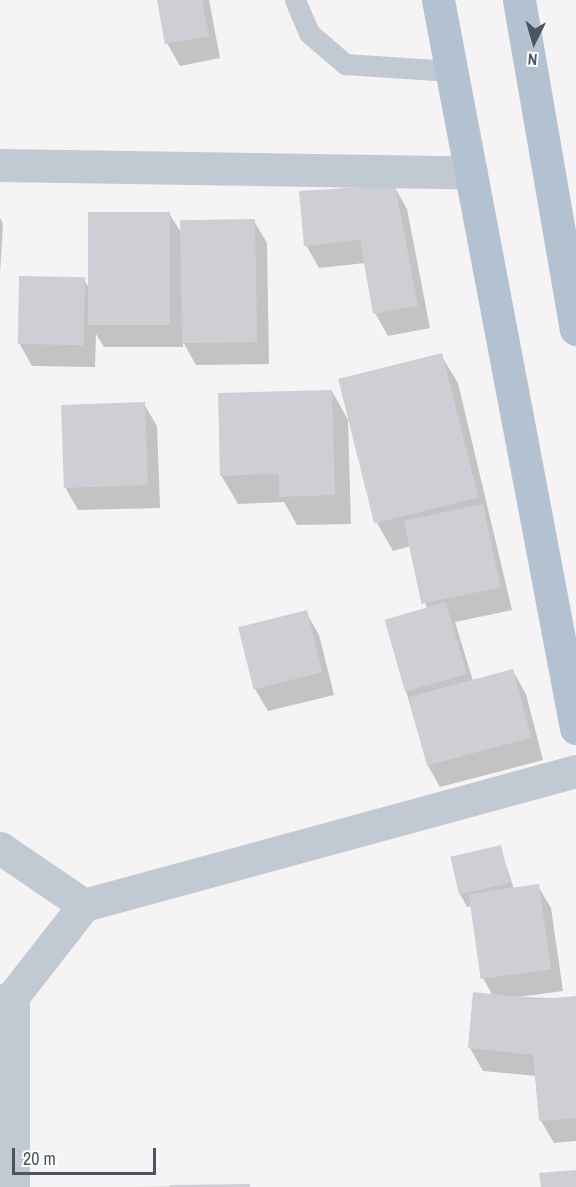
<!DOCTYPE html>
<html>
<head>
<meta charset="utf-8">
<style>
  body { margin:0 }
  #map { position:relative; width:576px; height:1187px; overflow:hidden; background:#f5f3f3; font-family:"Archivo Narrow",sans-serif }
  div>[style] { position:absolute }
  .shadow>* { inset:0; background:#0003 }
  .building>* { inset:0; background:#cdcfd5; transform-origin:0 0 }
  .lane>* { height:21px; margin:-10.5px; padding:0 10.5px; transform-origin:10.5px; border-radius:10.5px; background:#c1cad2 }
  .street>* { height:33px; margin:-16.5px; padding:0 16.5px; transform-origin:16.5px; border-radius:16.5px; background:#c1cad2 }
  .primary>* { height:33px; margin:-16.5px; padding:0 16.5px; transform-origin:16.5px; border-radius:16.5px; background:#b3c2d1 }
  span { translate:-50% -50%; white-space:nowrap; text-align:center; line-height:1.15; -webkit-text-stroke:5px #fff; paint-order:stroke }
  .north { position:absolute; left:504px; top:12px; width:60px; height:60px; -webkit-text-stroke:4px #fff; paint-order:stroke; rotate:185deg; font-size:16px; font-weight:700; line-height:24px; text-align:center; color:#4a5661 }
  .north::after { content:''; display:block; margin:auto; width:21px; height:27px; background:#4a5661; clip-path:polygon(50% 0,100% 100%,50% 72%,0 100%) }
  .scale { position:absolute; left:12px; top:1148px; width:144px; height:27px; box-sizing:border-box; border:3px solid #4a5661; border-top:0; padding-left:8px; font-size:18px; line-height:21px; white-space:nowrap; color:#4a5661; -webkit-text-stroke:4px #fff; paint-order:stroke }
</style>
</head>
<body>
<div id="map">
  <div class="shadow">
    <div style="clip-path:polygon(158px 0,209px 0,220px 58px,180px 66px,167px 43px)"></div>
    <div style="clip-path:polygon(394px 186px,407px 209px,430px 328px,388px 336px,375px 313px,365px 263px,319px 268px,306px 245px)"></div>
    <div style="clip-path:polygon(169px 213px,182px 234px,254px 221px,267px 243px,269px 364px,196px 365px,183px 342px,183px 347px,104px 347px,96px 334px,95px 367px,32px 366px,19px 343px,84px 279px,90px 290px)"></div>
    <div style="clip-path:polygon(0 218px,3px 224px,0 273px)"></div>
    <div style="clip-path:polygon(441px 355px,458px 383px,512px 610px,455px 622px,473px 681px,513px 671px,526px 694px,543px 760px,440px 787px,427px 764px,386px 621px,427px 609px,411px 546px,393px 551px,377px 523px)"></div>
    <div style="clip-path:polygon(332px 391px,348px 420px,351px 524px,297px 525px,284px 502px,238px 504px,221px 475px)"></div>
    <div style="clip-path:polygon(144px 404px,157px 426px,160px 508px,78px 510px,65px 487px)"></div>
    <div style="clip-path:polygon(306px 612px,319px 635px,334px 695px,268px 711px,255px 689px,240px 629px)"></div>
    <div style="clip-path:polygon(500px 847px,514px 889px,538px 886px,551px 908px,563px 991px,519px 997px,576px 999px,576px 1141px,554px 1143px,541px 1121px,536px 1076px,483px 1071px,470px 1048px,493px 996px,483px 978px,472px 906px,467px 907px,460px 894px)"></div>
    <div style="clip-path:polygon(249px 1186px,249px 1187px,123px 1187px)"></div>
  </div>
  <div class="building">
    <div style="clip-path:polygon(157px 0,202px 0,209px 36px,165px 44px)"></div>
    <div style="clip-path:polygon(395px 185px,418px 306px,373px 314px,360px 240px,304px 246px,299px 191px)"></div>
    <div style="left:88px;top:212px;width:82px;height:113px"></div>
    <div style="left:255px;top:219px;width:123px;height:75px;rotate:89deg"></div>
    <div style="left:19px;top:276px;width:66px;height:68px;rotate:1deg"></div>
    <div style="left:442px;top:353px;width:149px;height:107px;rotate:76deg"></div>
    <div style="clip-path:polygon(332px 390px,335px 495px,279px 497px,279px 474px,220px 476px,218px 393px)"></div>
    <div style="left:145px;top:402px;width:83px;height:84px;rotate:88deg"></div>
    <div style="left:483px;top:504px;width:85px;height:81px;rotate:78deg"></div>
    <div style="left:446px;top:602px;width:75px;height:64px;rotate:74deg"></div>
    <div style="left:307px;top:610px;width:64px;height:71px;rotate:76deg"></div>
    <div style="left:513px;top:669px;width:71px;height:108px;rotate:75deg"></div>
    <div style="left:501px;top:845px;width:39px;height:52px;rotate:77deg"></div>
    <div style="left:539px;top:884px;width:86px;height:71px;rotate:82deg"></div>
    <div style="clip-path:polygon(473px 992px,543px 999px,576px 996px,576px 1118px,539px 1121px,533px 1055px,468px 1048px)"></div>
    <div style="clip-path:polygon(576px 1170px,576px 1187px,541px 1187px,539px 1173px)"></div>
    <div style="clip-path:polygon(250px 1184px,250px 1187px,170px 1187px,170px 1185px)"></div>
  </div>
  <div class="lane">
    <div style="left:295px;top:0;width:36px;rotate:67deg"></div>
    <div style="left:309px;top:33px;width:48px;rotate:40.7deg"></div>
    <div style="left:345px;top:64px;width:106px;rotate:3.8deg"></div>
  </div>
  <div class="street">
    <div style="left:0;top:165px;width:471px;rotate:0.9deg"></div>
    <div style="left:0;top:848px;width:102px;rotate:34.2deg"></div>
    <div style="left:13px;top:996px;width:191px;rotate:90deg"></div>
    <div style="left:0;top:1002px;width:14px;rotate:-25deg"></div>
    <div style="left:13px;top:996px;width:115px;rotate:-52deg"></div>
    <div style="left:84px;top:905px;width:510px;rotate:-15.24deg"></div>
  </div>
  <div class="primary">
    <div style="left:438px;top:0;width:741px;rotate:79.27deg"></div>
    <div style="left:519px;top:0;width:334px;rotate:80.2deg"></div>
  </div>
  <div class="north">N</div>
  <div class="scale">20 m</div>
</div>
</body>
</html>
